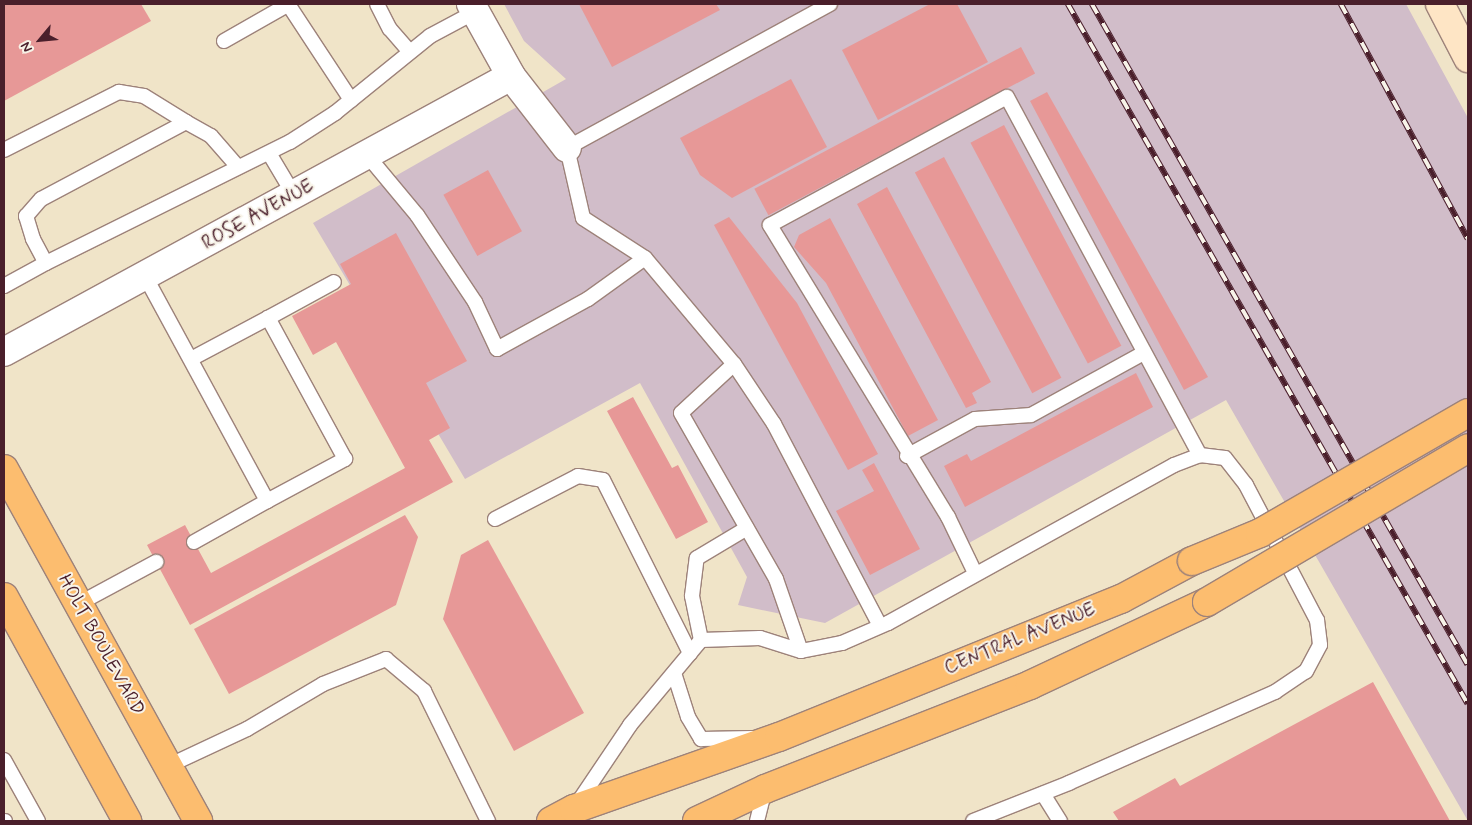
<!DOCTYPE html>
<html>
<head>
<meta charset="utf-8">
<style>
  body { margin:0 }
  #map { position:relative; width:1472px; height:825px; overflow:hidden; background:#f0e4c8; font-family:Mynerve,sans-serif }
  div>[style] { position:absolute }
  .industrial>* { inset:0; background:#d1bdc9 }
  .building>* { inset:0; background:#e79897; transform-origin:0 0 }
  .roads { filter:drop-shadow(1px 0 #9d827a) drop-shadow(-1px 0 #9d827a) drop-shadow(0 1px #9d827a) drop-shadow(0 -1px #9d827a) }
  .lane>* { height:14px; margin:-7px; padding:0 7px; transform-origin:7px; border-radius:7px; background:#fff }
  .street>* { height:28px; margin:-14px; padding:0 14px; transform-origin:14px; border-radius:14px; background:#fff }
  .secondary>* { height:28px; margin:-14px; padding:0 14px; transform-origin:14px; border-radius:14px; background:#fee5c5 }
  .primary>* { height:28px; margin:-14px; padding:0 14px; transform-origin:14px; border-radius:14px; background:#fcbd6f }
  .rail>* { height:5.5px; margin-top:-2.75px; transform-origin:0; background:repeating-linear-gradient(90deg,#f7f3e8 0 11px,#4a1f2b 0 22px); box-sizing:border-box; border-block:1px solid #4a1f2b }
  .bridges { filter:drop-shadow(1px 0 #9d827a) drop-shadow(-1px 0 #9d827a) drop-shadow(0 1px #9d827a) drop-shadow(0 -1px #9d827a) }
  .primary-bridge>* { height:28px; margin:-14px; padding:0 14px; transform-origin:14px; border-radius:14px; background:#fcbd6f }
  span { translate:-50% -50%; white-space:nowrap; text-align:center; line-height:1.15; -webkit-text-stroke:4px #f7f3e8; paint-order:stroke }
  .street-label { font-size:19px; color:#4a1f2b }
  .frame { position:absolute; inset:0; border:5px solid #4a1f2b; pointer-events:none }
  .north { position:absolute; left:15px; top:15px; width:50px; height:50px; -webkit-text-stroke:4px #f7f3e8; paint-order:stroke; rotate:242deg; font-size:14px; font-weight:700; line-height:20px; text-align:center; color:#4a1f2b }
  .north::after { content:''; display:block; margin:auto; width:18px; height:22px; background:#4a1f2b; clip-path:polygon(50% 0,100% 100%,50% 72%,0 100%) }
</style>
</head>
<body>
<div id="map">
  <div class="industrial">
    <div style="clip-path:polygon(504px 4px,1406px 4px,1468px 118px,1468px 821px,1226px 400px,825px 623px,738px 605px,747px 577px,640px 383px,465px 479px,313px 223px,566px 79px,524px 41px)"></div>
  </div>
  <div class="building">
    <div style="clip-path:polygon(4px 4px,141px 4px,151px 21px,4px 101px)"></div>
    <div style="clip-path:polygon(579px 4px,716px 4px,720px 10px,612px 67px)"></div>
    <div style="clip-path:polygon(930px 4px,957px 4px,988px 62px,878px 120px,842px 50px)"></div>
    <div style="left:1021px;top:47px;width:30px;height:302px;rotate:62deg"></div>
    <div style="clip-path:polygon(791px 79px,827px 147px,732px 198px,700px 175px,680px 138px)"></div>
    <div style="clip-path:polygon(1047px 92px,1208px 377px,1184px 390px,1030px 101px)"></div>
    <div style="left:1004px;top:125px;width:250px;height:38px;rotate:62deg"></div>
    <div style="left:944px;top:157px;width:250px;height:33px;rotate:62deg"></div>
    <div style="left:488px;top:170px;width:70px;height:51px;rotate:61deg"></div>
    <div style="clip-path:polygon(887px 187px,991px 382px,972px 393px,977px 403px,966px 408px,857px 204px)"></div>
    <div style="clip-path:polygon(729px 217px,797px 303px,878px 454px,848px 470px,714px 225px)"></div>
    <div style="clip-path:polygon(830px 218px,938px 420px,908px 436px,826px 283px,794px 247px,799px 235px)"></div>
    <div style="clip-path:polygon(396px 233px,467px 361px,426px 383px,450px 428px,429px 440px,453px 482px,190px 625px,147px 545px,185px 525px,211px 573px,405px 468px,336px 342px,313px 355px,292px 316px,351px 284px,340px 264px)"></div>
    <div style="clip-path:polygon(1136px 373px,1153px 407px,965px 507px,944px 466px,967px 454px,971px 461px)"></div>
    <div style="clip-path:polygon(633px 397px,672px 468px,678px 465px,708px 522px,676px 539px,607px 411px)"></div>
    <div style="clip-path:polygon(874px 463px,920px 549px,870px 575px,836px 511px,874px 491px,862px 470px)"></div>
    <div style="clip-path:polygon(405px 515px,418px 537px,396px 605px,229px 694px,194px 629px)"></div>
    <div style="clip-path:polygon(488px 540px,584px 713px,514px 751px,443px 619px,461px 555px)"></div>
    <div style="clip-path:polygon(1373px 682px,1450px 821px,1119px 821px,1113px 812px,1175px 778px,1180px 786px)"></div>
  </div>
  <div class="roads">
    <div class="lane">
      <div style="left:288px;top:4px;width:115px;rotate:56.7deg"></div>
      <div style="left:377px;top:4px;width:28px;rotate:63deg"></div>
      <div style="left:390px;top:29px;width:30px;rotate:49deg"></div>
      <div style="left:830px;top:4px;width:300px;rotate:151.3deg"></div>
      <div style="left:567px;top:148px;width:72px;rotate:77.1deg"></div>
      <div style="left:583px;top:218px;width:74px;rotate:32.8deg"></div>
      <div style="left:645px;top:258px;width:138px;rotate:50deg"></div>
      <div style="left:734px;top:364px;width:72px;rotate:56.3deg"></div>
      <div style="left:774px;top:424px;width:228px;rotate:62.3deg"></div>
      <div style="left:224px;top:41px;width:73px;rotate:-29.7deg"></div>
      <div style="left:4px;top:150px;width:129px;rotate:-26.8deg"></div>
      <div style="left:119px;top:92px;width:25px;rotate:9deg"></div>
      <div style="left:144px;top:96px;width:49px;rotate:31.8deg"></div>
      <div style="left:269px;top:153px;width:49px;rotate:59.2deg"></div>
      <div style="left:367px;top:155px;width:78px;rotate:50.2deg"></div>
      <div style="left:417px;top:215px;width:105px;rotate:56.3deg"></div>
      <div style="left:475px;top:302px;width:52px;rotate:64.9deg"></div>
      <div style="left:497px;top:349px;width:104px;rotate:-28.8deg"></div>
      <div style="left:588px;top:299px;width:70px;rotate:-35.7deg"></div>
      <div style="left:238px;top:167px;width:41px;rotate:-131.1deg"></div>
      <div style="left:211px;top:136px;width:29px;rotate:-151deg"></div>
      <div style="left:186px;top:122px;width:164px;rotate:152deg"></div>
      <div style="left:41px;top:199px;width:23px;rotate:131deg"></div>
      <div style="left:26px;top:216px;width:24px;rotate:73deg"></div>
      <div style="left:33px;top:239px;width:27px;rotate:62deg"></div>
      <div style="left:46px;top:263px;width:272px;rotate:-26.4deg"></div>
      <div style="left:290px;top:142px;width:54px;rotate:-32.8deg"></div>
      <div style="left:335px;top:113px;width:122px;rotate:-39deg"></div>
      <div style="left:430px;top:36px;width:51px;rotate:-28.1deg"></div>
      <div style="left:145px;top:276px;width:256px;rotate:61.5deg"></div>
      <div style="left:267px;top:501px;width:89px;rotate:-28.3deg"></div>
      <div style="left:345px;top:459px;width:161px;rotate:-118.6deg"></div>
      <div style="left:268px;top:318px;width:87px;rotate:152deg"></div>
      <div style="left:4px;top:286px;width:48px;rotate:-28.7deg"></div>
      <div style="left:268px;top:318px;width:75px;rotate:-28.6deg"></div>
      <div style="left:734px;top:364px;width:72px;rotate:137.2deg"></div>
      <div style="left:681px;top:413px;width:191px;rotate:60.2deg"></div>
      <div style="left:776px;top:579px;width:76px;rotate:70.9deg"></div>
      <div style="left:907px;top:456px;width:77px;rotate:-28.6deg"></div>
      <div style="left:975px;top:419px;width:56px;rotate:-4.1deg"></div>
      <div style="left:1031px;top:415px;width:129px;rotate:-28.8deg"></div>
      <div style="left:495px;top:519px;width:93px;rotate:-27.4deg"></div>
      <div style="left:578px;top:476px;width:25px;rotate:9deg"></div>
      <div style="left:603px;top:480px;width:194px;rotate:63.3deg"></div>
      <div style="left:194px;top:542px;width:84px;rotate:-29.3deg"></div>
      <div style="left:975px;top:573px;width:62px;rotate:-115.7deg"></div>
      <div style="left:948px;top:517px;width:342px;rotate:-121.4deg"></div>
      <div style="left:770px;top:225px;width:269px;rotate:-28.4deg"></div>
      <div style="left:1007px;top:97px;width:407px;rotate:61.7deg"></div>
      <div style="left:78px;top:604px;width:89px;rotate:-28.3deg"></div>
      <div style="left:701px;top:640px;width:45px;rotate:-101.6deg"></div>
      <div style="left:692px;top:596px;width:38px;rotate:-83deg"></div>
      <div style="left:697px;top:558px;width:58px;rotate:-31deg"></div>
      <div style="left:674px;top:673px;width:46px;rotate:72.3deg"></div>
      <div style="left:688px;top:717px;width:26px;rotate:59deg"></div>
      <div style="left:701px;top:739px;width:52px;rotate:-1.1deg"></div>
      <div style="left:4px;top:760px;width:70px;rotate:60.9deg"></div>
      <div style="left:168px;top:766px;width:87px;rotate:-25.1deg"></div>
      <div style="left:247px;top:729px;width:88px;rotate:-30.6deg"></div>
      <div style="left:323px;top:684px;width:68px;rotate:-21.6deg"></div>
      <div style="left:386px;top:659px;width:50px;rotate:40.1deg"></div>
      <div style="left:424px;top:691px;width:145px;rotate:63.8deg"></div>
      <div style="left:1043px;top:794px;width:32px;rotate:58deg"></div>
      <div style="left:575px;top:807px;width:99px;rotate:-56.1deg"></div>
      <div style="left:630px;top:725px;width:111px;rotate:-50.1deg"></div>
      <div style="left:701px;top:640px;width:59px;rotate:-1.9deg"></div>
      <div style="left:760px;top:638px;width:43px;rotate:17.6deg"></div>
      <div style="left:801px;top:651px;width:42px;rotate:-11deg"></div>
      <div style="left:842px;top:643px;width:50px;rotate:-23.5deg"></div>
      <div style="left:888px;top:623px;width:327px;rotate:-28.9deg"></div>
      <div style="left:1174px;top:465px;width:28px;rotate:-21deg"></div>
      <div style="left:1200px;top:455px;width:25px;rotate:7deg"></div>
      <div style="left:1225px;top:458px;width:34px;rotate:52deg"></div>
      <div style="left:1246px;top:485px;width:153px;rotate:62.3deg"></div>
      <div style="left:1317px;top:620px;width:25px;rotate:83deg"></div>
      <div style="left:1320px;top:645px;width:30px;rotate:118deg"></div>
      <div style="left:1306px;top:671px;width:37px;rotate:146deg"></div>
      <div style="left:1275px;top:692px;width:225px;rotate:156.2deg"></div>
      <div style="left:1069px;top:783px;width:103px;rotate:158.4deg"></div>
      <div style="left:4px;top:821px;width:1px"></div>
      <div style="left:757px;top:821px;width:33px;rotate:-76deg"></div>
    </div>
    <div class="street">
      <div style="left:471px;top:4px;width:82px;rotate:60.9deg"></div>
      <div style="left:511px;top:76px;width:91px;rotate:52.1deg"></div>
      <div style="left:4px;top:352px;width:577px;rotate:-28.56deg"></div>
    </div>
    <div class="secondary">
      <div style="left:1440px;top:4px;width:61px;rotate:62.6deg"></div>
    </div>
    <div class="primary">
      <div style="left:4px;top:469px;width:402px;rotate:61.1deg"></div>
      <div style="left:4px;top:597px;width:256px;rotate:61.2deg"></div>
      <div style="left:551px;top:821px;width:26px;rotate:-28deg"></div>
      <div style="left:574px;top:809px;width:217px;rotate:-19.4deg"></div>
      <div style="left:779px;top:737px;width:369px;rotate:-22deg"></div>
      <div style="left:1121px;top:599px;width:81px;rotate:-28.2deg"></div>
      <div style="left:697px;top:821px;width:75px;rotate:-25.2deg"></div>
      <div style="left:765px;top:789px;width:285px;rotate:-21.4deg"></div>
      <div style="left:1030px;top:685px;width:195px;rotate:-25.1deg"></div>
    </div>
  </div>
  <div class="rail">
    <div style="left:1068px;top:4px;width:806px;rotate:60.26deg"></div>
    <div style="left:1092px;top:4px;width:760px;rotate:60.37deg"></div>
    <div style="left:1341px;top:4px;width:267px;rotate:61.6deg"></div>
  </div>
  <div class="bridges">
    <div class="primary-bridge">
      <div style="left:1192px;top:561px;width:74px;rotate:-22.4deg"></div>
      <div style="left:1260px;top:533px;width:240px;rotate:-30deg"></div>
      <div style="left:1207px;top:602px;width:303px;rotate:-30.5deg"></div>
    </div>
  </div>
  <div class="street-label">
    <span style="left:258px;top:215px;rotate:-29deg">ROSE AVENUE</span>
    <span style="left:1020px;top:639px;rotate:-22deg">CENTRAL AVENUE</span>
    <span style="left:101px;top:645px;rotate:61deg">HOLT BOULEVARD</span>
  </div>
  <div class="frame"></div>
  <div class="north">N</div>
</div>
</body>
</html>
